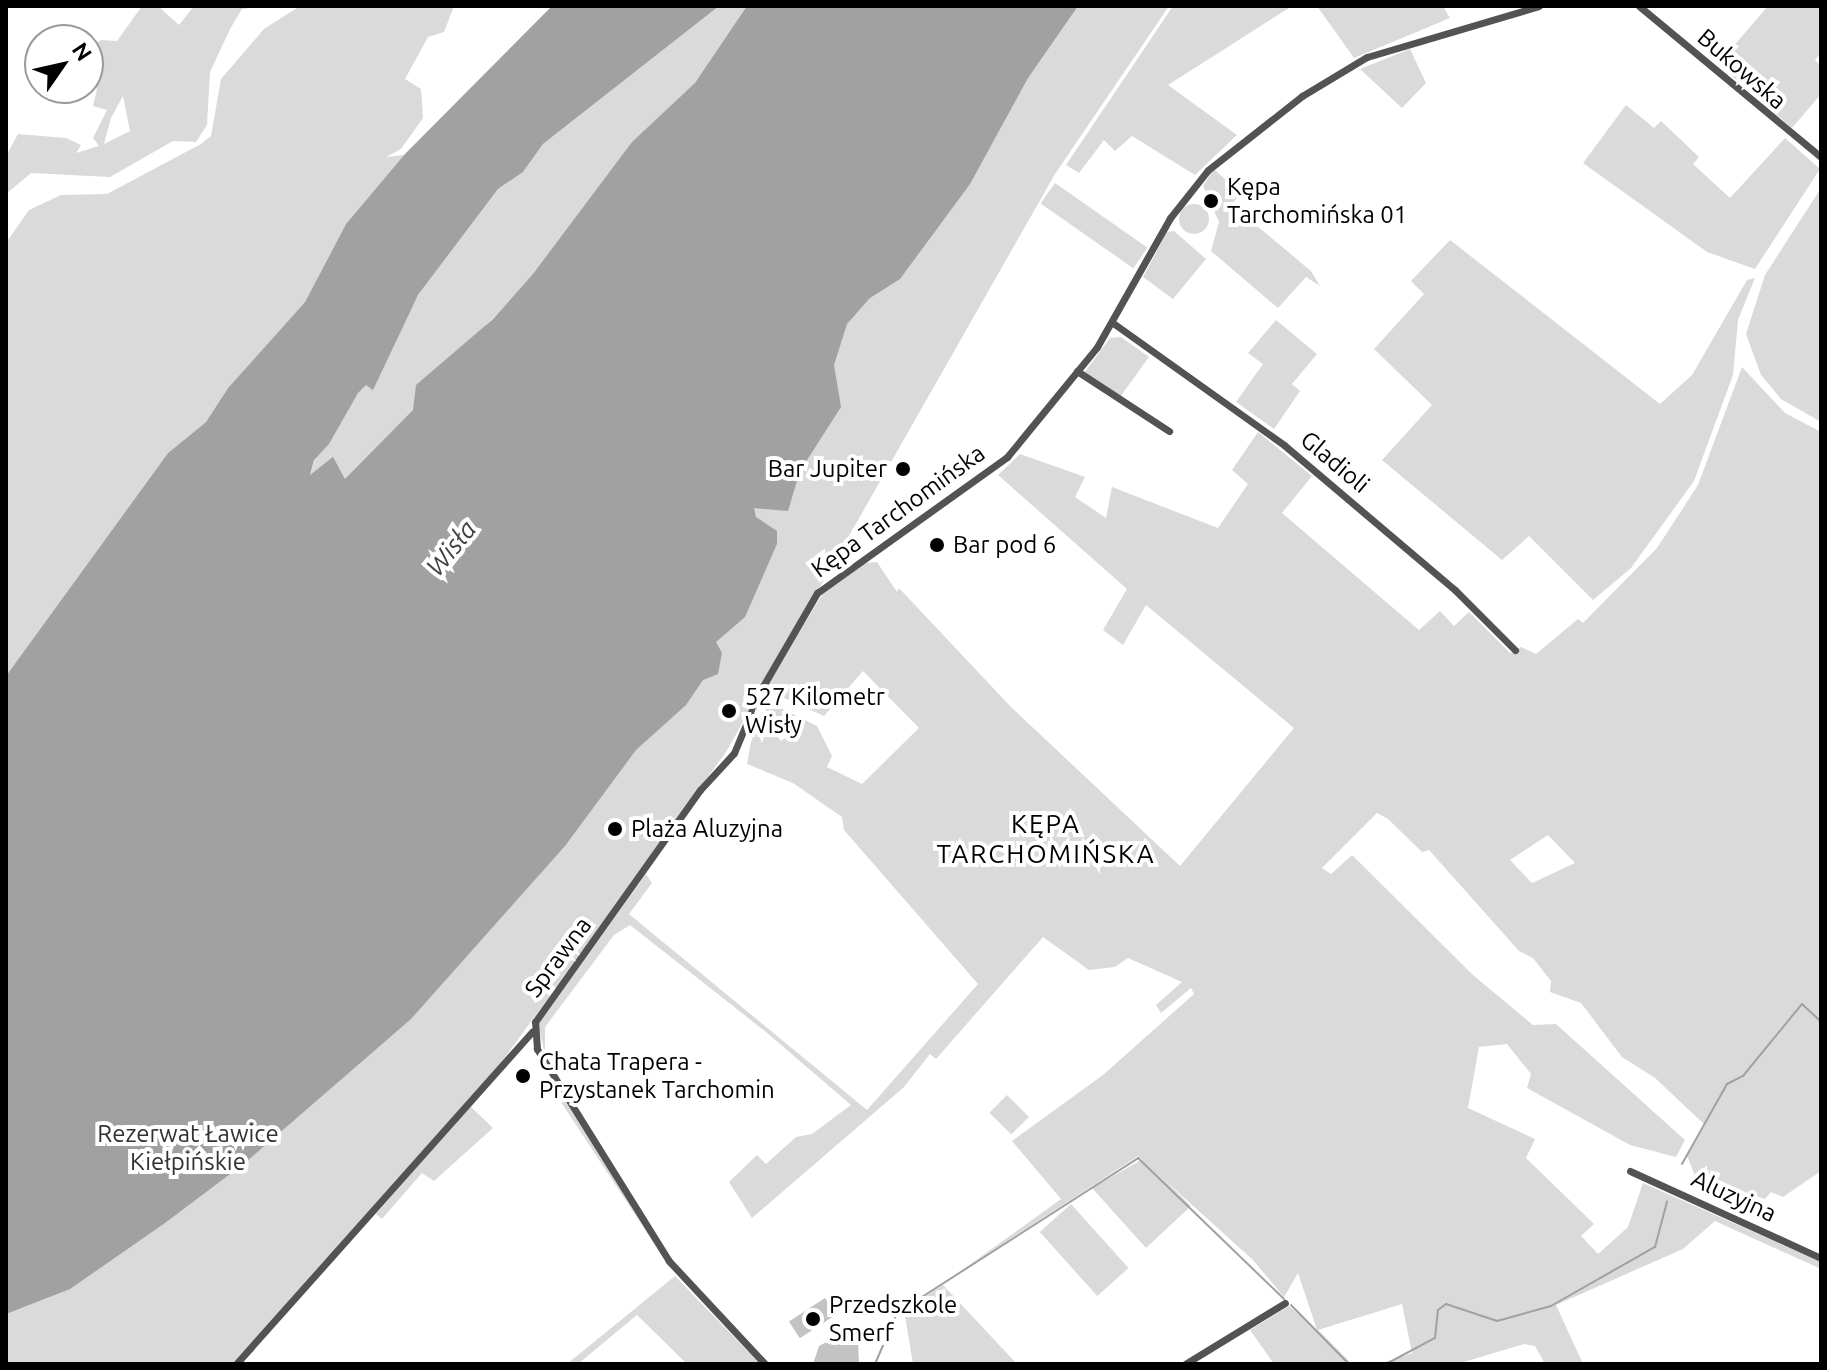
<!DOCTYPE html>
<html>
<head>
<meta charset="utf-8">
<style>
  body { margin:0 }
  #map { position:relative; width:1827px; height:1370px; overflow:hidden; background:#fff; font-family:Ubuntu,sans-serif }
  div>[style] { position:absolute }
  .green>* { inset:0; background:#dadada; transform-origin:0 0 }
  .round { border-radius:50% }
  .water>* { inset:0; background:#a1a1a1 }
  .stream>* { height:2px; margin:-1px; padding:0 1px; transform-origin:1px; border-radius:1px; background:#a1a1a1 }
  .building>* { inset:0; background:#c3c3c3; transform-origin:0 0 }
  .street>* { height:7px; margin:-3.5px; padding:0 3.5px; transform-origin:3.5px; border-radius:3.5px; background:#535353 }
  .dots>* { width:22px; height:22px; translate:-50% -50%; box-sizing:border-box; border:4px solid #fff; border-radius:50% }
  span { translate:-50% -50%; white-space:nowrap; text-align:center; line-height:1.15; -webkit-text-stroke:8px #fff; paint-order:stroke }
  .street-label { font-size:24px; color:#000 }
  .poi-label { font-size:24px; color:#000 }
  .left { translate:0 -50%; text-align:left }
  .right { translate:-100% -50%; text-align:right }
  .park-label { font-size:24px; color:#313131 }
  .water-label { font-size:26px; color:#424242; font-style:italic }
  .neighbourhood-label { font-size:26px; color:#000; letter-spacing:2px }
  .frame { position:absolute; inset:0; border:8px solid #000; pointer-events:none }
  .north { position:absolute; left:24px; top:24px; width:80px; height:80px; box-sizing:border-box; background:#fff; border:2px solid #999; border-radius:50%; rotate:56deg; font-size:22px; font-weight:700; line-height:32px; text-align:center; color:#000 }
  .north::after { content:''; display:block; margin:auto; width:28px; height:36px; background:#000; clip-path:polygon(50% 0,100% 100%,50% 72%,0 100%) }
</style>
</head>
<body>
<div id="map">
  <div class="green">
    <div style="clip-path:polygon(evenodd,142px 6px,158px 6px,179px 25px,194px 6px,265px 6px,242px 9px,230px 29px,210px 72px,207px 125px,196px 142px,173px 141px,110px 177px,31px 173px,6px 194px,6px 156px,18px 134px,66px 138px,81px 145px,76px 153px,99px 146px,93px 138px,107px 110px,93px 106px,97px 89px,88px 78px,88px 48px,101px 40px,117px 41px,142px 6px,123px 96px,130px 131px,104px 144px,111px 118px,123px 96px)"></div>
    <div style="clip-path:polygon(300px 6px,454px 6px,444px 32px,428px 37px,405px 79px,421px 89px,423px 118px,401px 149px,386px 157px,404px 155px,346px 224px,305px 302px,228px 388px,206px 422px,168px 453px,6px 676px,6px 243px,29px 210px,61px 195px,107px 194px,201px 144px,211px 136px,221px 79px,264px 29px)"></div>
    <div style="clip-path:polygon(719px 6px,753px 6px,728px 47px,577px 234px,468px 343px,452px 432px,303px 501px,318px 447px,329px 444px,344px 415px,342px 405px,377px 374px,418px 295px,498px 189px,523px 172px,543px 144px)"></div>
    <div style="clip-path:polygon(784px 6px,1169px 6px,1055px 174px,726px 752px,501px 1063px,235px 1364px,6px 1364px,6px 1055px)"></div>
    <div style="clip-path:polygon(1173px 6px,1292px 6px,1168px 85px,1237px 135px,1195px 175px,1132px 136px,1115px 151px,1104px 140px,1079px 173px,1066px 165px)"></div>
    <div style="clip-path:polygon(1317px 6px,1443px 6px,1450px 18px,1354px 58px)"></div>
    <div style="clip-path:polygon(1768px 6px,1821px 6px,1821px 53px,1815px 60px,1821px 66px,1821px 94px,1792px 128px,1718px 64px)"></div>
    <div style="clip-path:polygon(1410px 49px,1426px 83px,1402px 108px,1360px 69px)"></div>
    <div style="clip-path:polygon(1626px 105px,1654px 128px,1661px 121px,1699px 157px,1693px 164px,1730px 198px,1785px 138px,1820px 169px,1755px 269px,1707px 252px,1583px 163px)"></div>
    <div style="clip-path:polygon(1214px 169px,1240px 193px,1232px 205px,1311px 271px,1320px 286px,1306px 277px,1278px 308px,1211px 251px,1219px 222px,1203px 186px)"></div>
    <div style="left:1055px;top:183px;width:113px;height:25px;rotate:35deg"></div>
    <div style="clip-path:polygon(1821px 188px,1821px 422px,1781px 399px,1761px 375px,1746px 334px,1765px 275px)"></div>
    <div class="round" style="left:1179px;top:204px;width:30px;height:30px"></div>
    <div style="clip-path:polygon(1174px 231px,1206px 259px,1173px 299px,1143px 277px,1167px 232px)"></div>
    <div style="clip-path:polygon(1450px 240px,1660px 404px,1692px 375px,1747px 280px,1755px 278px,1738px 320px,1733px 375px,1694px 481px,1631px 568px,1593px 600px,1529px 536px,1502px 560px,1382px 460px,1432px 405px,1374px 349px,1424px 294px,1411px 281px)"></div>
    <div style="clip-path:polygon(1276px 320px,1317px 354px,1292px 384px,1300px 391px,1274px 429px,1236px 402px,1263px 364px,1248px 353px)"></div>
    <div style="clip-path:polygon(1121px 337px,1149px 357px,1120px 397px,1084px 373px,1110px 338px)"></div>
    <div style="clip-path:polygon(evenodd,1742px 367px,1785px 413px,1821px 432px,1821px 1171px,1783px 1197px,1771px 1192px,1765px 1199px,1696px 1178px,1687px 1156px,1705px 1125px,1655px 1078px,1622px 1057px,1581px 1003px,1550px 992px,1551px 981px,1533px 958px,1519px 951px,1429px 850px,1422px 852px,1388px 819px,1377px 813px,1322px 868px,1331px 874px,1352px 855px,1473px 975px,1533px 1025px,1556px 1024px,1685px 1140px,1676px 1157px,1630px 1145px,1527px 1088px,1531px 1074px,1507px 1044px,1479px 1047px,1468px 1108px,1535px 1139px,1526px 1158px,1594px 1224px,1581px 1236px,1598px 1254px,1628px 1227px,1643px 1183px,1821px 1262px,1821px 1269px,1715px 1221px,1683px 1249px,1556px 1305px,1583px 1364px,1545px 1364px,1535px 1346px,1524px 1344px,1457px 1364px,1379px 1364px,1412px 1353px,1402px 1304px,1318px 1330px,1352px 1364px,1274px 1364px,1250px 1330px,1289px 1306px,1317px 1330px,1298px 1273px,1284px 1297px,1253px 1260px,1138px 1156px,961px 1271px,1061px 1199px,1012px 1141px,1103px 1075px,1194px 994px,1191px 988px,1161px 1013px,1156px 1005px,1182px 982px,1128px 958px,1115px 967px,1089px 970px,1043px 937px,936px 1059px,930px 1054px,904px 1087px,752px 1218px,729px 1182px,757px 1155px,766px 1164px,796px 1137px,812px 1134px,851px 1105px,766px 1032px,630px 925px,614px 935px,545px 1027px,545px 1054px,538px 1025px,646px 874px,652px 883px,629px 914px,867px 1110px,978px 984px,844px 830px,842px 817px,793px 783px,747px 764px,756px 711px,781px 741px,791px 734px,759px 704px,761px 698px,817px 726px,832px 756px,827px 767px,862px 784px,919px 728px,863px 671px,824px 716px,771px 692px,767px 684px,827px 587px,863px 563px,877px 562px,897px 592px,899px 588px,1010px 706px,1180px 866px,1294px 728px,1146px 605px,1123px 645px,1103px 630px,1127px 589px,998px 475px,1020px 454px,1085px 477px,1075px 497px,1106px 518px,1112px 487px,1218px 528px,1248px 484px,1232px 470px,1258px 432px,1312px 476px,1282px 513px,1419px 630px,1440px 611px,1454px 626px,1469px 612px,1510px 653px,1521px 647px,1536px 654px,1578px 619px,1583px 623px,1657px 548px,1698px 485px,1742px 367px,1548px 835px,1575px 863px,1532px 883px,1510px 860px,1548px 835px)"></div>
    <div style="clip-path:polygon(553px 1081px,663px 1257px,549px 1084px)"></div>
    <div style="left:1007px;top:1095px;width:31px;height:25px;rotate:45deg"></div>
    <div style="clip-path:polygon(470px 1106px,493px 1128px,434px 1181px,422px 1173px,382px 1219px,376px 1214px)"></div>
    <div style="clip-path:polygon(1143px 1159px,1191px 1206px,1146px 1248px,1092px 1188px)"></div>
    <div style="left:1071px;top:1204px;width:86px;height:42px;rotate:48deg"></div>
    <div style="clip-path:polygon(675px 1276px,760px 1364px,687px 1364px,637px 1315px,578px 1364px,567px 1364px)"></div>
    <div style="clip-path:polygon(943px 1285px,1017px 1364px,913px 1364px,904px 1310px)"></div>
  </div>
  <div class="water">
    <div style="clip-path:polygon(552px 6px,719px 6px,543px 144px,523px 172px,498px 189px,418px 295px,373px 390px,366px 385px,358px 393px,329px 444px,314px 460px,310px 475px,333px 457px,345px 479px,413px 410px,416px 385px,493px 319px,533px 274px,632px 142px,695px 83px,747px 6px,1078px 6px,1028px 78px,970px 184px,900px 279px,870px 298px,847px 324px,834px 365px,841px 407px,800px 471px,788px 511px,754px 508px,756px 517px,777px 531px,777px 544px,745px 617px,716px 642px,722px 653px,718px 674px,703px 680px,686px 705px,636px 750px,565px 846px,411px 1019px,246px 1162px,165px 1223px,70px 1289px,6px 1314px,6px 676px,168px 453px,206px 422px,228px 388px,305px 302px,346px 224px,404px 155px)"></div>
  </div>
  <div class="stream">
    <div style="left:1682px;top:1164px;width:92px;rotate:-60.6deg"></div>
    <div style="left:1727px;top:1084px;width:18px;rotate:-27deg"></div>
    <div style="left:1743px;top:1076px;width:93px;rotate:-50.7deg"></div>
    <div style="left:1802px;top:1004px;width:26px;rotate:43deg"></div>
    <div style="left:1291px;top:1305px;width:83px;rotate:45.5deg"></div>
    <div style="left:875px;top:1364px;width:56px;rotate:-66.7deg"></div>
    <div style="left:897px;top:1313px;width:287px;rotate:-32.7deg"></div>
    <div style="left:1138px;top:1158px;width:203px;rotate:44deg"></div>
    <div style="left:1386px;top:1364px;width:55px;rotate:-28deg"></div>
    <div style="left:1435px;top:1338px;width:28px;rotate:-84deg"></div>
    <div style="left:1438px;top:1310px;width:10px;rotate:-37deg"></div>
    <div style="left:1446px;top:1304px;width:54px;rotate:18.4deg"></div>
    <div style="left:1497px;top:1321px;width:56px;rotate:-15.5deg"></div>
    <div style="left:1551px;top:1306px;width:120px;rotate:-29.6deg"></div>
    <div style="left:1655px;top:1247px;width:47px;rotate:-75.1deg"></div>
  </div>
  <div class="building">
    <div style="left:825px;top:1298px;width:20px;height:43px;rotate:57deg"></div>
    <div style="clip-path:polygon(836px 1337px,858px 1341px,859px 1364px,813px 1364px,819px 1346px)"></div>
  </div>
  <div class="street">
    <div style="left:1639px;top:6px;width:236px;rotate:39.7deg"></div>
    <div style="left:1113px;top:323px;width:210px;rotate:35.5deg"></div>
    <div style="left:1284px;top:445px;width:224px;rotate:40.3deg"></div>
    <div style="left:1455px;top:590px;width:85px;rotate:45deg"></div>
    <div style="left:1077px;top:371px;width:110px;rotate:33.1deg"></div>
    <div style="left:1630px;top:1171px;width:210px;rotate:24.5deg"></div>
    <div style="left:236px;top:1364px;width:445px;rotate:-48.3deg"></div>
    <div style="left:765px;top:1364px;width:141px;rotate:-133deg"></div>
    <div style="left:669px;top:1261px;width:250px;rotate:-121.9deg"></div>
    <div style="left:537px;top:1049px;width:27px;rotate:-94deg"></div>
    <div style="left:535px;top:1022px;width:285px;rotate:-54.6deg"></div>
    <div style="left:700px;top:790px;width:50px;rotate:-47.4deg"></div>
    <div style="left:734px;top:753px;width:65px;rotate:-67.4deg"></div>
    <div style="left:759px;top:693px;width:116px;rotate:-59.9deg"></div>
    <div style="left:817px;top:593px;width:234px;rotate:-35.6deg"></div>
    <div style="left:1007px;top:457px;width:142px;rotate:-50.7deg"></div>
    <div style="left:1097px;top:347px;width:148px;rotate:-60.5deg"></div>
    <div style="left:1170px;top:218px;width:61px;rotate:-51.6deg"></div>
    <div style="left:1208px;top:170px;width:120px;rotate:-38.2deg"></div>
    <div style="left:1302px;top:96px;width:76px;rotate:-31deg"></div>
    <div style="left:1367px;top:57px;width:179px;rotate:-16.5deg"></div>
    <div style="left:1185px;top:1364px;width:117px;rotate:-31.4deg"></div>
  </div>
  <div class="dots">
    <div style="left:1211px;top:201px;background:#000"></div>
    <div style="left:903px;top:469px;background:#000"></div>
    <div style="left:937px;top:545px;background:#000"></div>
    <div style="left:729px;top:711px;background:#000"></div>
    <div style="left:615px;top:829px;background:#000"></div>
    <div style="left:523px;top:1076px;background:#000"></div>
    <div style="left:813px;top:1319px;background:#000"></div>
  </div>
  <div class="street-label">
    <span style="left:1742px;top:69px;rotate:41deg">Bukowska</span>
    <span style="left:1335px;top:462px;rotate:40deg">Gladioli</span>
    <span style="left:898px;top:511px;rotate:-36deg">Kępa Tarchomińska</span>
    <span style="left:558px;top:957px;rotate:-53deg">Sprawna</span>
    <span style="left:1734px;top:1196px;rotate:25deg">Aluzyjna</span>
  </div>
  <div class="poi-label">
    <span class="left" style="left:1227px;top:201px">Kępa<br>Tarchomińska 01</span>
    <span class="right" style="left:887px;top:469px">Bar Jupiter</span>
    <span class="left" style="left:953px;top:545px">Bar pod 6</span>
    <span class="left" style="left:745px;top:711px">527 Kilometr<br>Wisły</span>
    <span class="left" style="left:631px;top:829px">Plaża Aluzyjna</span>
    <span class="left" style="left:539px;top:1076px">Chata Trapera -<br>Przystanek Tarchomin</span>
    <span class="left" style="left:829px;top:1319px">Przedszkole<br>Smerf</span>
  </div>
  <div class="park-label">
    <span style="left:188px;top:1148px">Rezerwat Ławice<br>Kiełpińskie</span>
  </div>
  <div class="water-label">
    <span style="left:451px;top:548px;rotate:-51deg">Wisła</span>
  </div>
  <div class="neighbourhood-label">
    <span style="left:1046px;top:839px">KĘPA<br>TARCHOMIŃSKA</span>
  </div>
  <div class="frame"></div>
  <div class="north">N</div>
</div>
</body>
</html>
